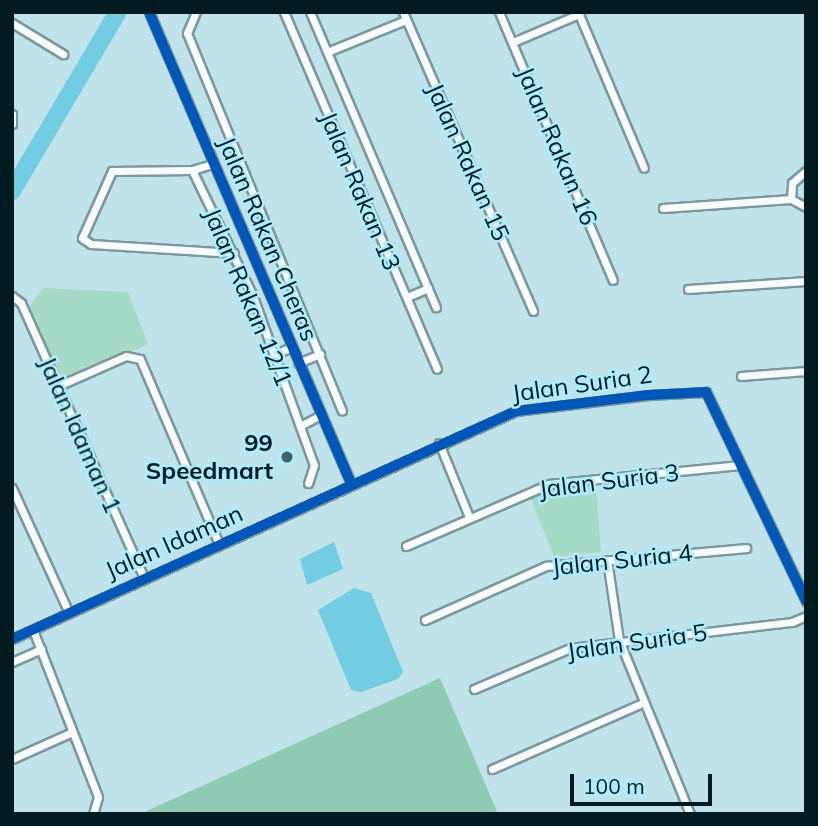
<!DOCTYPE html>
<html>
<head>
<meta charset="utf-8">
<style>
  body { margin:0 }
  #map { position:relative; width:818px; height:826px; overflow:hidden; background:#c0e2eb; font-family:Mulish,sans-serif }
  div>[style] { position:absolute }
  .green>* { inset:0; background:#a5dac6 }
  .forest>* { inset:0; background:#8fcbb4 }
  .water>* { inset:0; background:#72cde2 }
  .river>* { height:18px; margin:-9px; padding:0 9px; transform-origin:9px; border-radius:9px; background:#72cde2 }
  .roads { filter:drop-shadow(2px 0 #7c979e) drop-shadow(-2px 0 #7c979e) drop-shadow(0 2px #7c979e) drop-shadow(0 -2px #7c979e) }
  .street>* { height:7px; margin:-3.5px; padding:0 3.5px; transform-origin:3.5px; border-radius:3.5px; background:#f6fbfc }
  .cycleway>* { height:10px; margin:-5px; padding:0 5px; transform-origin:5px; border-radius:5px; background:#0057b8 }
  .dots>* { width:19px; height:19px; translate:-50% -50%; box-sizing:border-box; border:4px solid #aeecfd; border-radius:50% }
  span { translate:-50% -50%; white-space:nowrap; text-align:center; line-height:1.15; -webkit-text-stroke:5px #aeecfd; paint-order:stroke }
  .street-label { font-size:24px; color:#021b21 }
  .poi-label { font-size:24px; color:#021b21; font-weight:700 }
  .right { translate:-100% -50%; text-align:right }
  .frame { position:absolute; inset:0; border:14px solid #021b21; pointer-events:none }
  .scale { position:absolute; left:570px; top:774px; width:142px; height:32px; box-sizing:border-box; border:4px solid #021b21; border-top:0; padding-left:9px; font-size:21px; line-height:24px; white-space:nowrap; color:#021b21; -webkit-text-stroke:5px #aeecfd; paint-order:stroke }
</style>
</head>
<body>
<div id="map">
  <div class="green">
    <div style="clip-path:polygon(43px 288px,128px 292px,148px 344px,62px 382px,30px 306px)"></div>
    <div style="clip-path:polygon(596px 486px,601px 552px,554px 557px,530px 497px,549px 489px)"></div>
  </div>
  <div class="forest">
    <div style="clip-path:polygon(440px 678px,498px 814px,140px 814px)"></div>
  </div>
  <div class="water">
    <div style="clip-path:polygon(334px 542px,343px 569px,307px 585px,300px 559px)"></div>
    <div style="clip-path:polygon(354px 588px,371px 593px,403px 672px,398px 679px,361px 692px,351px 690px,318px 610px)"></div>
  </div>
  <div class="river">
    <div style="left:12px;top:191px;width:208px;rotate:-59.4deg"></div>
  </div>
  <div class="roads">
    <div class="street">
      <div style="left:149px;top:12px;width:510px;rotate:66.8deg"></div>
      <div style="left:196px;top:12px;width:23px;rotate:113deg"></div>
      <div style="left:187px;top:33px;width:408px;rotate:67.7deg"></div>
      <div style="left:284px;top:12px;width:388px;rotate:66.8deg"></div>
      <div style="left:310px;top:12px;width:321px;rotate:66.9deg"></div>
      <div style="left:403px;top:12px;width:326px;rotate:66.5deg"></div>
      <div style="left:499px;top:12px;width:291px;rotate:67deg"></div>
      <div style="left:578px;top:12px;width:169px;rotate:67.1deg"></div>
      <div style="left:12px;top:23px;width:60px;rotate:31.3deg"></div>
      <div style="left:513px;top:42px;width:72px;rotate:-23deg"></div>
      <div style="left:327px;top:52px;width:85px;rotate:-22.1deg"></div>
      <div style="left:12px;top:114px;width:10px;rotate:90deg"></div>
      <div style="left:212px;top:164px;width:21px;rotate:163deg"></div>
      <div style="left:192px;top:170px;width:80px;rotate:179.3deg"></div>
      <div style="left:112px;top:171px;width:73px;rotate:114.1deg"></div>
      <div style="left:82px;top:238px;width:11px;rotate:34deg"></div>
      <div style="left:91px;top:244px;width:143px;rotate:3.6deg"></div>
      <div style="left:192px;top:170px;width:138px;rotate:64.2deg"></div>
      <div style="left:252px;top:294px;width:182px;rotate:70.1deg"></div>
      <div style="left:314px;top:465px;width:19px;rotate:108deg"></div>
      <div style="left:791px;top:199px;width:16px;rotate:-86deg"></div>
      <div style="left:792px;top:183px;width:18px;rotate:-41deg"></div>
      <div style="left:663px;top:208px;width:128px;rotate:-4deg"></div>
      <div style="left:791px;top:199px;width:17px;rotate:28deg"></div>
      <div style="left:688px;top:289px;width:118px;rotate:-3.9deg"></div>
      <div style="left:12px;top:296px;width:11px;rotate:38deg"></div>
      <div style="left:21px;top:303px;width:301px;rotate:65.9deg"></div>
      <div style="left:407px;top:297px;width:23px;rotate:-23deg"></div>
      <div style="left:274px;top:355px;width:19px;rotate:-25deg"></div>
      <div style="left:298px;top:363px;width:24px;rotate:-22deg"></div>
      <div style="left:741px;top:376px;width:65px;rotate:-4.4deg"></div>
      <div style="left:58px;top:386px;width:74px;rotate:-23.8deg"></div>
      <div style="left:126px;top:356px;width:14px;rotate:12deg"></div>
      <div style="left:140px;top:359px;width:201px;rotate:66.9deg"></div>
      <div style="left:300px;top:426px;width:24px;rotate:-28deg"></div>
      <div style="left:439px;top:443px;width:80px;rotate:67.9deg"></div>
      <div style="left:12px;top:488px;width:137px;rotate:65.5deg"></div>
      <div style="left:406px;top:546px;width:156px;rotate:-23.4deg"></div>
      <div style="left:549px;top:484px;width:191px;rotate:-5.7deg"></div>
      <div style="left:607px;top:560px;width:81px;rotate:81.5deg"></div>
      <div style="left:619px;top:640px;width:188px;rotate:67.8deg"></div>
      <div style="left:425px;top:620px;width:133px;rotate:-24.1deg"></div>
      <div style="left:546px;top:566px;width:201px;rotate:-5.1deg"></div>
      <div style="left:33px;top:630px;width:179px;rotate:68.7deg"></div>
      <div style="left:98px;top:797px;width:18px;rotate:106deg"></div>
      <div style="left:12px;top:639px;width:553px;rotate:-24.34deg"></div>
      <div style="left:516px;top:411px;width:134px;rotate:-6.9deg"></div>
      <div style="left:649px;top:395px;width:57px;rotate:-3deg"></div>
      <div style="left:706px;top:392px;width:232px;rotate:64.4deg"></div>
      <div style="left:12px;top:662px;width:32px;rotate:-24deg"></div>
      <div style="left:474px;top:689px;width:104px;rotate:-23.1deg"></div>
      <div style="left:570px;top:648px;width:224px;rotate:-6.7deg"></div>
      <div style="left:792px;top:622px;width:15px;rotate:-23deg"></div>
      <div style="left:12px;top:759px;width:66px;rotate:-24.2deg"></div>
      <div style="left:492px;top:769px;width:164px;rotate:-23.7deg"></div>
    </div>
  </div>
  <div class="cycleway">
    <div style="left:149px;top:12px;width:510px;rotate:66.8deg"></div>
    <div style="left:12px;top:639px;width:553px;rotate:-24.34deg"></div>
    <div style="left:516px;top:411px;width:134px;rotate:-6.9deg"></div>
    <div style="left:649px;top:395px;width:57px;rotate:-3deg"></div>
    <div style="left:706px;top:392px;width:232px;rotate:64.4deg"></div>
  </div>
  <div class="dots">
    <div style="left:287px;top:457px;background:#446168"></div>
  </div>
  <div class="street-label">
    <span style="left:557px;top:146px;rotate:67deg">Jalan Rakan 16</span>
    <span style="left:468px;top:162px;rotate:66deg">Jalan Rakan 15</span>
    <span style="left:360px;top:191px;rotate:67deg">Jalan Rakan 13</span>
    <span style="left:268px;top:239px;rotate:67deg">Jalan Rakan Cheras</span>
    <span style="left:248px;top:297px;rotate:67deg">Jalan Rakan 12/1</span>
    <span style="left:582px;top:384px;rotate:-8deg">Jalan Suria 2</span>
    <span style="left:80px;top:435px;rotate:66deg">Jalan Idaman 1</span>
    <span style="left:609px;top:481px;rotate:-7deg">Jalan Suria 3</span>
    <span style="left:174px;top:542px;rotate:-24deg">Jalan Idaman</span>
    <span style="left:622px;top:560px;rotate:-6deg">Jalan Suria 4</span>
    <span style="left:637px;top:642px;rotate:-8deg">Jalan Suria 5</span>
  </div>
  <div class="poi-label">
    <span class="right" style="left:273px;top:457px">99<br>Speedmart</span>
  </div>
  <div class="frame"></div>
  <div class="scale">100 m</div>
</div>
</body>
</html>
